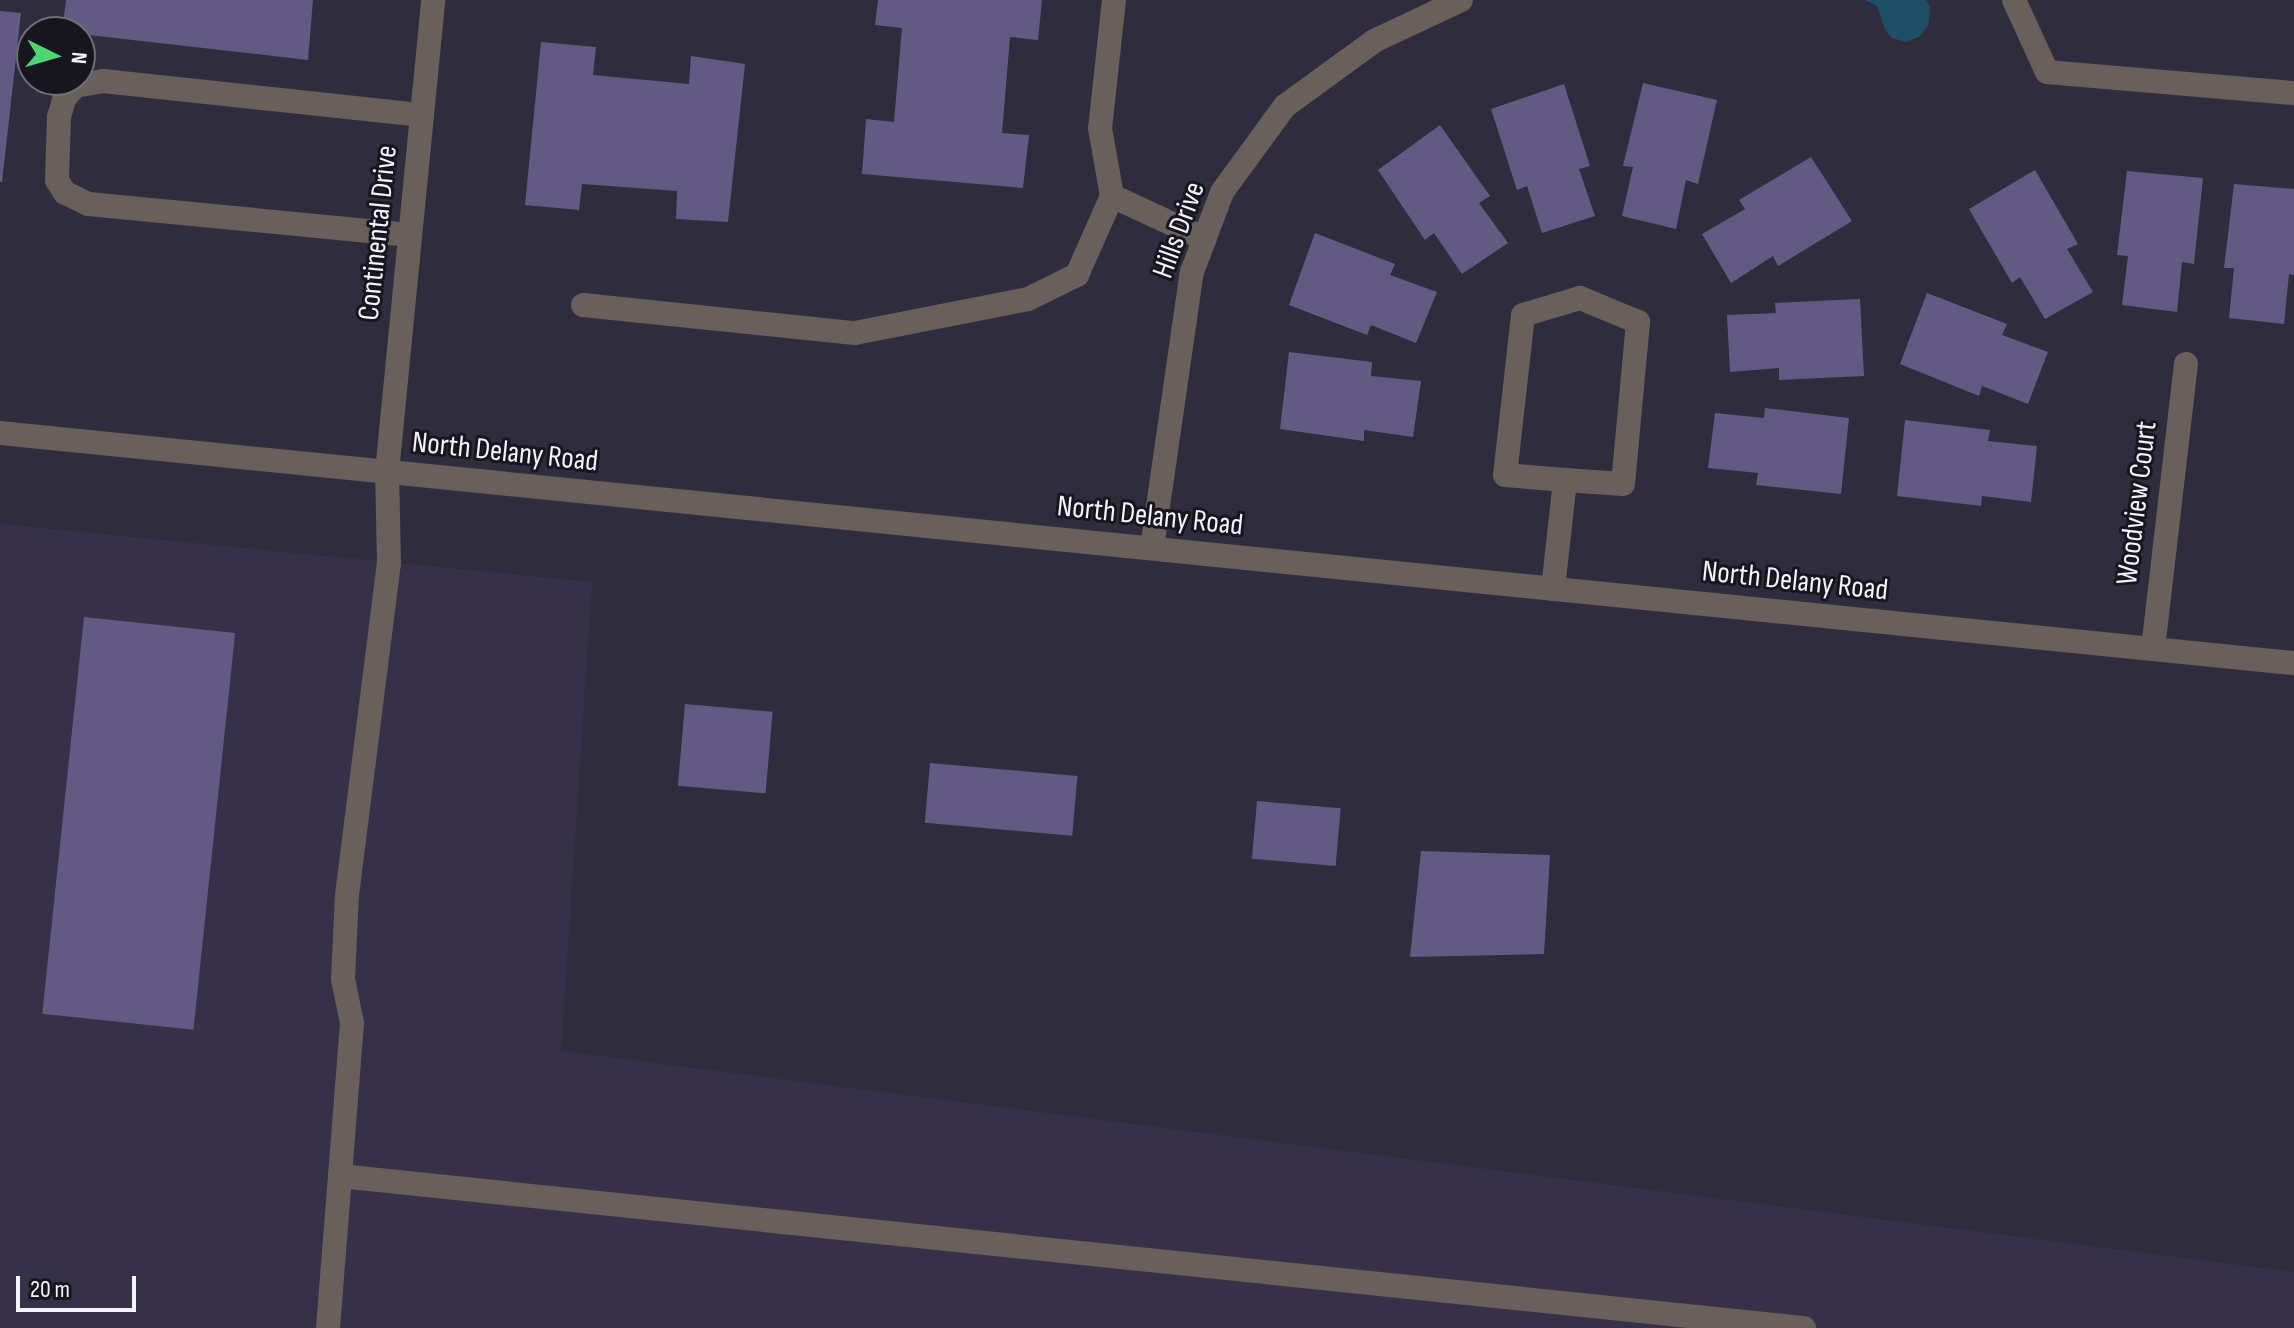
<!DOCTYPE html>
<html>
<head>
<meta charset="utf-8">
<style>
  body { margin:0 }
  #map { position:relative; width:2294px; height:1328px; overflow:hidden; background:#2f2c3e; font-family:"Sofia Sans Condensed",sans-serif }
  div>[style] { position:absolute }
  .built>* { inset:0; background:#363049 }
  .water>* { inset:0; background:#1e4f66 }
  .building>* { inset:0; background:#625a83; transform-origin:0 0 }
  .minor>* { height:24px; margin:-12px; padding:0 12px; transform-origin:12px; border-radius:12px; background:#695f5b }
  span { translate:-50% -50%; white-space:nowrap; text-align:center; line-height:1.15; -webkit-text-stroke:6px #17151e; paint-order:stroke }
  .street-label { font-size:30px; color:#f5f3fd }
  .north { position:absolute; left:16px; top:16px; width:80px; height:80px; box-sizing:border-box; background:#17151e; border:2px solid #706e77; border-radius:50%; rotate:95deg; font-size:22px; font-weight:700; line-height:32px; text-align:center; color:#f5f3fd }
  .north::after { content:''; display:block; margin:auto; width:28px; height:36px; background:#4ed675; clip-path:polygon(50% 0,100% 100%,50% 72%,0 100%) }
  .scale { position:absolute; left:16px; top:1276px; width:120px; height:36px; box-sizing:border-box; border:4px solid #f5f3fd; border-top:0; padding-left:10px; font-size:24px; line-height:28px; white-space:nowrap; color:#f5f3fd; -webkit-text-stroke:6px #17151e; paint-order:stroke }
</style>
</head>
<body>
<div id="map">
  <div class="built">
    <div style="clip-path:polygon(0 524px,592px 582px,561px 1051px,2294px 1272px,2294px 1328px,0 1328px)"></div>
  </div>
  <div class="water">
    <div style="clip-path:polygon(1865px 0,1926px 0,1930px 7px,1928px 26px,1919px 37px,1906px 42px,1892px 38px,1885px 30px,1877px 6px)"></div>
  </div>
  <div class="building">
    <div style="clip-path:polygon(66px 0,313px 0,308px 60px,62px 32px)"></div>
    <div style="clip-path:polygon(878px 0,1042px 0,1038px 40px,1010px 37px,1002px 133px,1029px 135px,1023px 188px,862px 174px,866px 119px,894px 122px,902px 28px,875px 25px)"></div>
    <div style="clip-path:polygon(0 11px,21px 13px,2px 182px,0 182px)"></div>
    <div style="clip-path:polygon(541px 42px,596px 47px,593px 75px,689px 84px,691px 56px,745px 64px,728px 222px,676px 219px,677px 191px,582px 184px,579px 210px,525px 205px)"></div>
    <div style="clip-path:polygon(1643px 83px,1717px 100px,1698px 184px,1686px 180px,1676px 229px,1622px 216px,1633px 167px,1623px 166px)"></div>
    <div style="clip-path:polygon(1564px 84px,1590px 166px,1579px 169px,1595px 216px,1542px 233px,1527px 186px,1517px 190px,1491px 109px)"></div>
    <div style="clip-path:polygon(1440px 125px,1490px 196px,1479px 203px,1508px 243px,1462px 274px,1434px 233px,1425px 240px,1378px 170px)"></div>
    <div style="clip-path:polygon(1811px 157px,1852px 221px,1778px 266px,1773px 256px,1731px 283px,1702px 234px,1745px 209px,1739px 200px)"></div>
    <div style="clip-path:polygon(2035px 170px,2078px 244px,2067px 249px,2093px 292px,2045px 319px,2020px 277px,2012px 283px,1969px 209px)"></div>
    <div style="clip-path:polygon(2127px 171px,2203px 178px,2194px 264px,2182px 262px,2177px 312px,2122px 305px,2128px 256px,2117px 255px)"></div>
    <div style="clip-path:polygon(2234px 184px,2294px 189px,2294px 275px,2289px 274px,2284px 324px,2229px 318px,2234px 268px,2224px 268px)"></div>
    <div style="clip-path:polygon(1315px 233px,1395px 264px,1390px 275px,1437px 292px,1416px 343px,1371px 325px,1367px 335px,1289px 305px)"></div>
    <div style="clip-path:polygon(1927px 293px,2007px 324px,2002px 335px,2048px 352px,2028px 404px,1982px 386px,1979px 396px,1900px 364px)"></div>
    <div style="clip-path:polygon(1860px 299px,1864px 376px,1779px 380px,1779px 368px,1730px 372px,1727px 315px,1776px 313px,1775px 303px)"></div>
    <div style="clip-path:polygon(1289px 352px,1372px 362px,1371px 376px,1421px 381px,1413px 437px,1364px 430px,1364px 441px,1280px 429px)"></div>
    <div style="clip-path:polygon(1765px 408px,1849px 418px,1841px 494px,1756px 485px,1758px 473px,1708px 468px,1715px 413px,1764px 418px)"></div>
    <div style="clip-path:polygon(1905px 420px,1990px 430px,1988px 441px,2037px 446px,2031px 502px,1982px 496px,1981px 506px,1897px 496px)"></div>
    <div style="left:84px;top:617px;width:152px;height:399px;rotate:6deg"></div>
    <div style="left:685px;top:704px;width:88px;height:82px;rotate:5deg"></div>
    <div style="left:930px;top:763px;width:148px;height:60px;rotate:5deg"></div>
    <div style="left:1257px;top:801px;width:84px;height:58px;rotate:5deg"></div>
    <div style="clip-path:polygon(1421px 851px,1550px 855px,1544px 954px,1410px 957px)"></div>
  </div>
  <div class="minor">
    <div style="left:1114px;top:0;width:129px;rotate:96.2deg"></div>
    <div style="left:1100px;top:128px;width:69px;rotate:80deg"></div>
    <div style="left:1112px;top:196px;width:102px;rotate:24.8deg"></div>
    <div style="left:2014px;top:0;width:79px;rotate:65.4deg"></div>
    <div style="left:2047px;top:72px;width:248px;rotate:4.9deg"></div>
    <div style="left:410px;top:235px;width:323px;rotate:-174.5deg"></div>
    <div style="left:88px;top:204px;width:25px;rotate:-154deg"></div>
    <div style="left:65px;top:193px;width:15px;rotate:-122deg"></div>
    <div style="left:57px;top:180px;width:63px;rotate:-88.2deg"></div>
    <div style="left:59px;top:117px;width:19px;rotate:-74deg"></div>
    <div style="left:64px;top:99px;width:17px;rotate:-50deg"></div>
    <div style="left:75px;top:86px;width:28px;rotate:-10deg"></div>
    <div style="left:103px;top:81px;width:321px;rotate:6.1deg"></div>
    <div style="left:583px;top:305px;width:273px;rotate:5.9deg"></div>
    <div style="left:855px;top:333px;width:176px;rotate:-11.1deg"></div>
    <div style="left:1028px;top:299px;width:55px;rotate:-26.1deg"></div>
    <div style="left:1077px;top:275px;width:86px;rotate:-66.1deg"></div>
    <div style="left:0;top:433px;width:2306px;rotate:5.73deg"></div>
    <div style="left:1152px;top:548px;width:279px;rotate:-81.8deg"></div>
    <div style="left:1192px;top:272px;width:85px;rotate:-69.4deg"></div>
    <div style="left:1222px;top:192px;width:107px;rotate:-53.8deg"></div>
    <div style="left:1285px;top:106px;width:110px;rotate:-36.1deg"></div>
    <div style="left:1374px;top:41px;width:96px;rotate:-25.2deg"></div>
    <div style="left:1553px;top:589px;width:110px;rotate:-83.7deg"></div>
    <div style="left:1565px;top:480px;width:58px;rotate:3.9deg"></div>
    <div style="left:1623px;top:484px;width:163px;rotate:-84.7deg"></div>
    <div style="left:1638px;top:322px;width:63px;rotate:-157.5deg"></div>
    <div style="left:1580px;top:298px;width:59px;rotate:163.4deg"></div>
    <div style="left:1523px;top:315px;width:161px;rotate:96.4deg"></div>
    <div style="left:1505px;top:475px;width:60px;rotate:4.8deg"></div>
    <div style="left:2153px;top:649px;width:287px;rotate:-83.4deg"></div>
    <div style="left:340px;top:1176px;width:1472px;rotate:5.93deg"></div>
    <div style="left:328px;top:1328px;width:306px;rotate:-85.5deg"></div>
    <div style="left:352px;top:1023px;width:45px;rotate:-101.6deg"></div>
    <div style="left:343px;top:979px;width:84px;rotate:-87.3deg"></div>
    <div style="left:347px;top:895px;width:334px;rotate:-82.8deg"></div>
    <div style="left:389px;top:564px;width:92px;rotate:-91.2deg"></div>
    <div style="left:387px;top:472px;width:474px;rotate:-84.4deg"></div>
  </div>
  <div class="street-label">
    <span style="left:1179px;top:230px;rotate:-70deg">Hills Drive</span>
    <span style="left:378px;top:233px;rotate:-84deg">Continental Drive</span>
    <span style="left:505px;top:452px;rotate:6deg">North Delany Road</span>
    <span style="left:2137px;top:503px;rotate:-83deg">Woodview Court</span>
    <span style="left:1150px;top:516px;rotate:6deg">North Delany Road</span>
    <span style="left:1795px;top:581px;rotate:6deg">North Delany Road</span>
  </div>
  <div class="north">N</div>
  <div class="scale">20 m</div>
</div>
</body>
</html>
